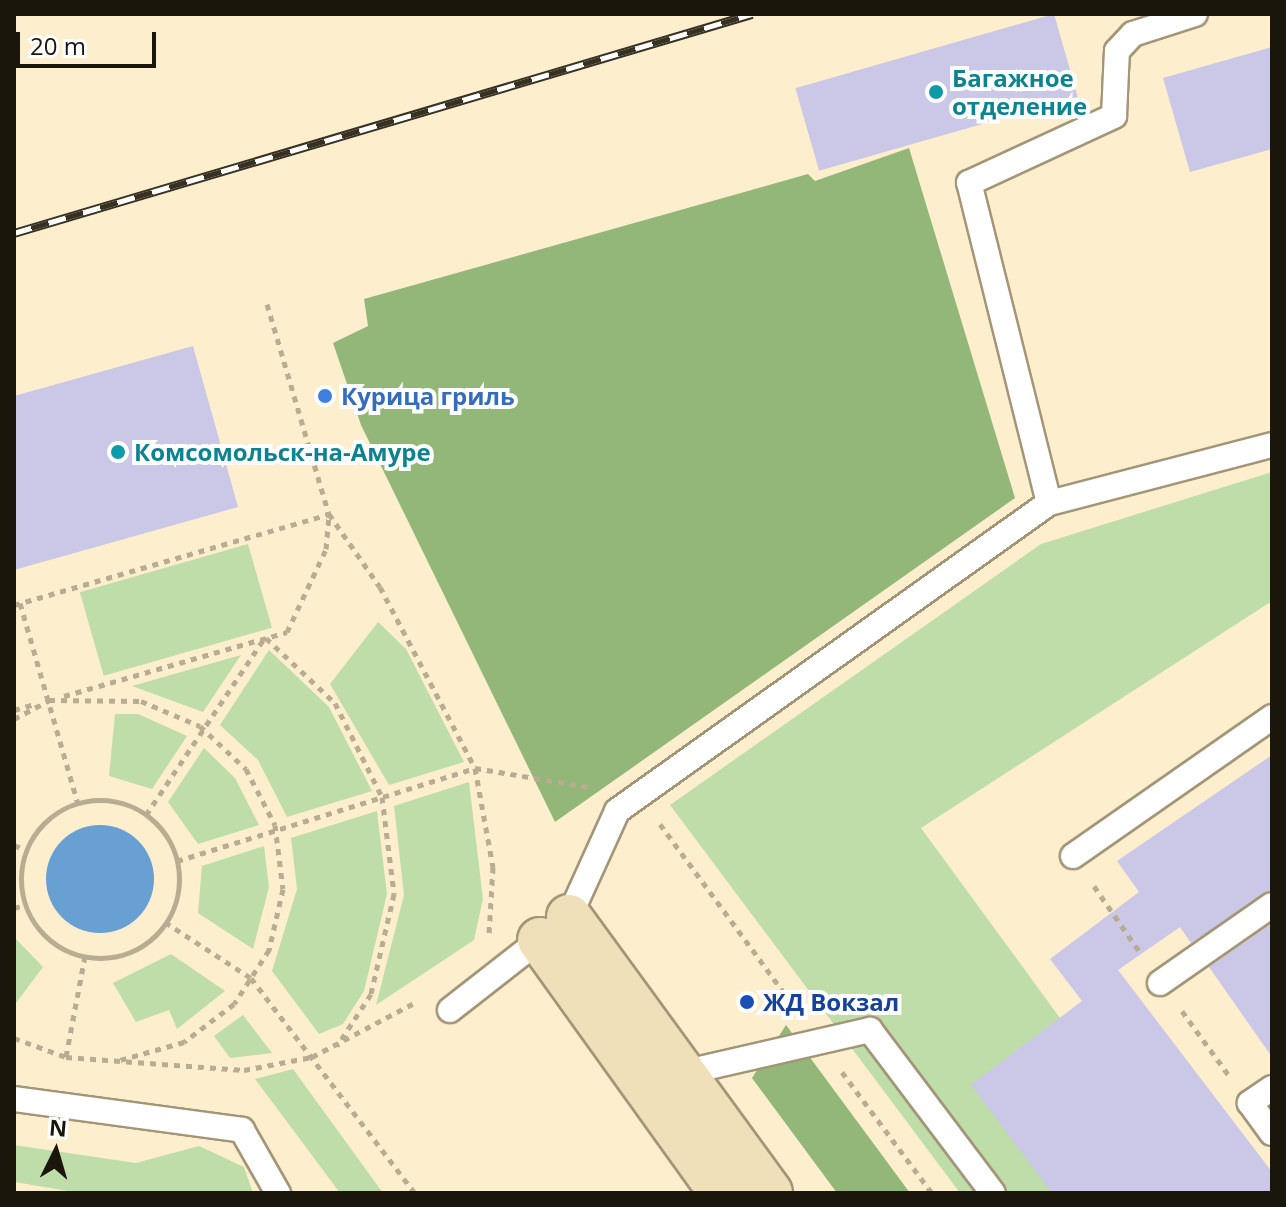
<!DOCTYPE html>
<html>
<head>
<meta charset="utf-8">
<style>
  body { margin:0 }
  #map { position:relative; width:1286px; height:1207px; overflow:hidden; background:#fdeece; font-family:"Open Sans",sans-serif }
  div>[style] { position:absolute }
  .green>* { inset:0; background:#bedda9; transform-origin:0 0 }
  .forest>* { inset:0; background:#93b778 }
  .water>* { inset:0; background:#69a0d4 }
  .round { border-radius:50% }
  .building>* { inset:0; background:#cac7e7; transform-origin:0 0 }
  .path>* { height:5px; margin-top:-2.5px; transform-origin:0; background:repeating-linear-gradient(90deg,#b8ac92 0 6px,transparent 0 12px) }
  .path>.ring { margin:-2.5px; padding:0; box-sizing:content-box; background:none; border:5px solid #b8ac92; border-radius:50% }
  .roads { filter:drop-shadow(2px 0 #a39577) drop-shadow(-2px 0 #a39577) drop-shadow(0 2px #a39577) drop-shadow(0 -2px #a39577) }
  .lane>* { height:24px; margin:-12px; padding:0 12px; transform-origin:12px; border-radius:12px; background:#fff }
  .secondary>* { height:44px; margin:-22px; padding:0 22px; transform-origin:22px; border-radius:22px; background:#efe0b9 }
  .rail>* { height:9px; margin-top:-4.5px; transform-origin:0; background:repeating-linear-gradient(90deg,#fff 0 18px,#373123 0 36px); box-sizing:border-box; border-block:2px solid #373123 }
  .dots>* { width:22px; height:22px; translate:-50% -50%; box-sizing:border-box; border:4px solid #fff; border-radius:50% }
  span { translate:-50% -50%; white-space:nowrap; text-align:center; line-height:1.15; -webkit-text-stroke:8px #fff; paint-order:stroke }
  .culture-label { font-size:24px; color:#0d838f; font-weight:700 }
  .left { translate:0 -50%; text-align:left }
  .shop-label { font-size:24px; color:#366cbe; font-weight:700 }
  .transit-label { font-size:24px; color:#164399; font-weight:700 }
  .frame { position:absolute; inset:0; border:16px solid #1b160b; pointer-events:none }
  .north { position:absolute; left:16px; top:1111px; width:80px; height:80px; -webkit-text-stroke:6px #fff; paint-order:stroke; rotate:5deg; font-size:22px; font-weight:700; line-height:32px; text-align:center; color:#1b160b }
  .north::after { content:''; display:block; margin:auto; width:28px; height:36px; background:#1b160b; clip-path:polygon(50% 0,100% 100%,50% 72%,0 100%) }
  .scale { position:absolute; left:16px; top:32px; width:140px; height:36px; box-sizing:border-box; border:4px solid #1b160b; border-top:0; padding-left:10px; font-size:24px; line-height:28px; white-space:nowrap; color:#1b160b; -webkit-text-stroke:6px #fff; paint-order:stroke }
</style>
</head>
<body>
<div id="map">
  <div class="green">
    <div style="clip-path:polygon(1272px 472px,1272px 601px,921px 828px,1188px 1193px,960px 1193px,670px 805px,1041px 544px)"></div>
    <div style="left:248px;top:544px;width:87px;height:175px;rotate:74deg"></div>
    <div style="clip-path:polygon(378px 622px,406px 649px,464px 762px,389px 785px,330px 684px)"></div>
    <div style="clip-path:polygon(269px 650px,329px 707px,372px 791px,287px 817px,258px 760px,220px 725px)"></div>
    <div style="clip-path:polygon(241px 655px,203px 712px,132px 686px)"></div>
    <div style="clip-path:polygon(115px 714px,138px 714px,187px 736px,152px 789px,109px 776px)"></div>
    <div style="clip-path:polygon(204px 748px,235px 778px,259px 825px,198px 844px,168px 802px)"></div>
    <div style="clip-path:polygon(469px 782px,483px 899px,474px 940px,376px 1005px,404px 895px,394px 806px)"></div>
    <div style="clip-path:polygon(377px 811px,387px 894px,364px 991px,343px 1024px,319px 1034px,272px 971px,297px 889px,291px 838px)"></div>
    <div style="clip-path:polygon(264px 846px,269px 887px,253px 949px,198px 913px,202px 866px)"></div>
    <div style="clip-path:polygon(14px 937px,43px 967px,16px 1003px,14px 1001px)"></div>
    <div style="clip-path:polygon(171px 954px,225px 991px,177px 1029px,169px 1010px,136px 1022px,113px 983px)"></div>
    <div style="clip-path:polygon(243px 1015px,272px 1053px,230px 1058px,214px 1036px)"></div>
    <div style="clip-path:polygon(293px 1069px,383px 1193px,340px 1193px,255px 1079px)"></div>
    <div style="clip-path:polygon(14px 1145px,136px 1163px,199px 1146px,244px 1167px,253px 1193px,80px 1193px,14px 1182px)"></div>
  </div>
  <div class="forest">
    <div style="clip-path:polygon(909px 148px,1015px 498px,555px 822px,361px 425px,333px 343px,368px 326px,364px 299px,808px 174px,815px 181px)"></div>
    <div style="clip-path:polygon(786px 1025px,910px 1193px,837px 1193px,752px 1078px)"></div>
  </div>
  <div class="water">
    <div class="round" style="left:46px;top:825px;width:108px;height:108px"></div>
  </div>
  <div class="building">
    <div style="left:1054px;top:14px;width:86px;height:269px;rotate:74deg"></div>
    <div style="clip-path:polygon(1272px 47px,1272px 149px,1190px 172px,1163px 78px)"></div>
    <div style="clip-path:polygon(193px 346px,238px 507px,14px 570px,14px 396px)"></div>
    <div style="clip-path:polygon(1272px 755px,1272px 890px,1191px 943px,1180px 927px,1118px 970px,1272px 1172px,1272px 1193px,1052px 1193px,971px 1085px,1082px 1001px,1050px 959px,1139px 892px,1117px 861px)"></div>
    <div style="clip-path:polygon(1272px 923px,1272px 1057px,1209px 967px)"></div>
  </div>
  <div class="path">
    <div style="left:267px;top:304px;width:219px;rotate:73.6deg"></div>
    <div style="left:329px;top:514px;width:89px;rotate:55.1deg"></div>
    <div style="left:380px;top:587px;width:204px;rotate:62.3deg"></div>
    <div style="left:475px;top:768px;width:116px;rotate:9.5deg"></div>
    <div style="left:20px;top:603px;width:209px;rotate:73.9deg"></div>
    <div style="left:14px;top:605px;width:328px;rotate:-16.1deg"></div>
    <div style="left:266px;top:638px;width:95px;rotate:43.3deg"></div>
    <div style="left:335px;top:703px;width:105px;rotate:63.4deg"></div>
    <div style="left:382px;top:797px;width:98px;rotate:82.9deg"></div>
    <div style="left:394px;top:894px;width:103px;rotate:103deg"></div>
    <div style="left:371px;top:994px;width:62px;rotate:123.2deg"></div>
    <div style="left:64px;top:696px;width:232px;rotate:-16deg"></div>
    <div style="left:287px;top:632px;width:92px;rotate:-64.8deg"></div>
    <div style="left:326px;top:549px;width:34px;rotate:-85deg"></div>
    <div style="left:14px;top:710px;width:22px;rotate:-16deg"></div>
    <div style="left:14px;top:719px;width:40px;rotate:-28deg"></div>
    <div style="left:49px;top:700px;width:92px;rotate:0.6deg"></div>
    <div style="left:141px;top:701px;width:64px;rotate:23deg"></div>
    <div style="left:200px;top:726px;width:63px;rotate:43.1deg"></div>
    <div style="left:246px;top:769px;width:63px;rotate:62.6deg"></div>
    <div style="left:275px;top:825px;width:64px;rotate:82.9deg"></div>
    <div style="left:283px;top:889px;width:63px;rotate:102.9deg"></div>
    <div style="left:269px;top:950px;width:64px;rotate:122.9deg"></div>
    <div style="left:234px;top:1004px;width:63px;rotate:142.8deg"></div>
    <div style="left:184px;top:1042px;width:66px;rotate:164.3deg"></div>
    <div class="ring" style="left:21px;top:800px;width:153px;height:153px"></div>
    <div style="left:146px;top:815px;width:211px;rotate:-56.2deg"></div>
    <div style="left:660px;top:824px;width:230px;rotate:53.7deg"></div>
    <div style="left:14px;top:845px;width:13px;rotate:23deg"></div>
    <div style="left:177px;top:861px;width:312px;rotate:-17.3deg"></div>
    <div style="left:475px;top:768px;width:101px;rotate:79.7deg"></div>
    <div style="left:493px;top:867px;width:68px;rotate:93.4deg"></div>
    <div style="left:1094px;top:886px;width:83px;rotate:55.3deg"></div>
    <div style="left:14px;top:908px;width:11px;rotate:-15deg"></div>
    <div style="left:165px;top:922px;width:103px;rotate:33.1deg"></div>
    <div style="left:251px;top:978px;width:270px;rotate:52.7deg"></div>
    <div style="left:85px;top:956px;width:103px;rotate:100.7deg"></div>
    <div style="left:66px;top:1057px;width:178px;rotate:4.2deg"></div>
    <div style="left:244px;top:1070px;width:69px;rotate:-10.8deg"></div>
    <div style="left:312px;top:1057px;width:115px;rotate:-27.9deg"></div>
    <div style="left:1182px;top:1011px;width:82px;rotate:54deg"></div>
    <div style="left:14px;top:1038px;width:55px;rotate:20.1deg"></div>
    <div style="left:842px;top:1072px;width:151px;rotate:53.4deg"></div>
  </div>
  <div class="roads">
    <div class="lane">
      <div style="left:1049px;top:503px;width:330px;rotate:-104deg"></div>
      <div style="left:969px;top:183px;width:160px;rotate:-24.8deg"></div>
      <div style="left:1114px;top:116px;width:65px;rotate:-87.4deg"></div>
      <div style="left:1117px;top:51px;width:23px;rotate:-47deg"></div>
      <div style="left:1133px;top:34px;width:65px;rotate:-17.9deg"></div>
      <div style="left:1073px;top:856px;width:243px;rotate:-34.9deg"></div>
      <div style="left:1160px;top:983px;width:136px;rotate:-34.9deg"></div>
      <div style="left:450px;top:1010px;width:151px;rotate:-38deg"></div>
      <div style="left:569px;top:917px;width:116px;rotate:-65.6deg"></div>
      <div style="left:617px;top:811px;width:531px;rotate:-35.49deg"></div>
      <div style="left:1049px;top:503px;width:230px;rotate:-14.6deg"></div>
      <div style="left:682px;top:1073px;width:193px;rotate:-12.9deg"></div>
      <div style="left:870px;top:1030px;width:204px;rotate:53deg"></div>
      <div style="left:1272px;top:1088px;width:27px;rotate:146deg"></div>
      <div style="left:1250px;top:1103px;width:37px;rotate:54deg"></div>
      <div style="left:14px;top:1099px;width:230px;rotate:7.7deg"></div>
      <div style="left:242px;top:1130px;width:73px;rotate:60.3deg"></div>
    </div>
    <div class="secondary">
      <div style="left:569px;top:917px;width:341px;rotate:53.9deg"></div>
      <div style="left:540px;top:940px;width:312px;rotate:54.3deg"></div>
    </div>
  </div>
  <div class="rail">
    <div style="left:14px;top:233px;width:770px;rotate:-16.53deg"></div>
  </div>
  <div class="dots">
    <div style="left:936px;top:92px;background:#0f9aa8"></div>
    <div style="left:325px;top:396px;background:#3f7fe0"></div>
    <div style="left:118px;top:452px;background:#0f9aa8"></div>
    <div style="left:747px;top:1002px;background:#1a4fb4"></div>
  </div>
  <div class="culture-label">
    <span class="left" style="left:952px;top:92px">Багажное<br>отделение</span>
    <span class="left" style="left:134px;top:452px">Комсомольск-на-Амуре</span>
  </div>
  <div class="shop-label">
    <span class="left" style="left:341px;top:396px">Курица гриль</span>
  </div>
  <div class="transit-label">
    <span class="left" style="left:763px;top:1002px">ЖД Вокзал</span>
  </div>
  <div class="frame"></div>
  <div class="north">N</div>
  <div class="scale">20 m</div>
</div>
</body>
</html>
